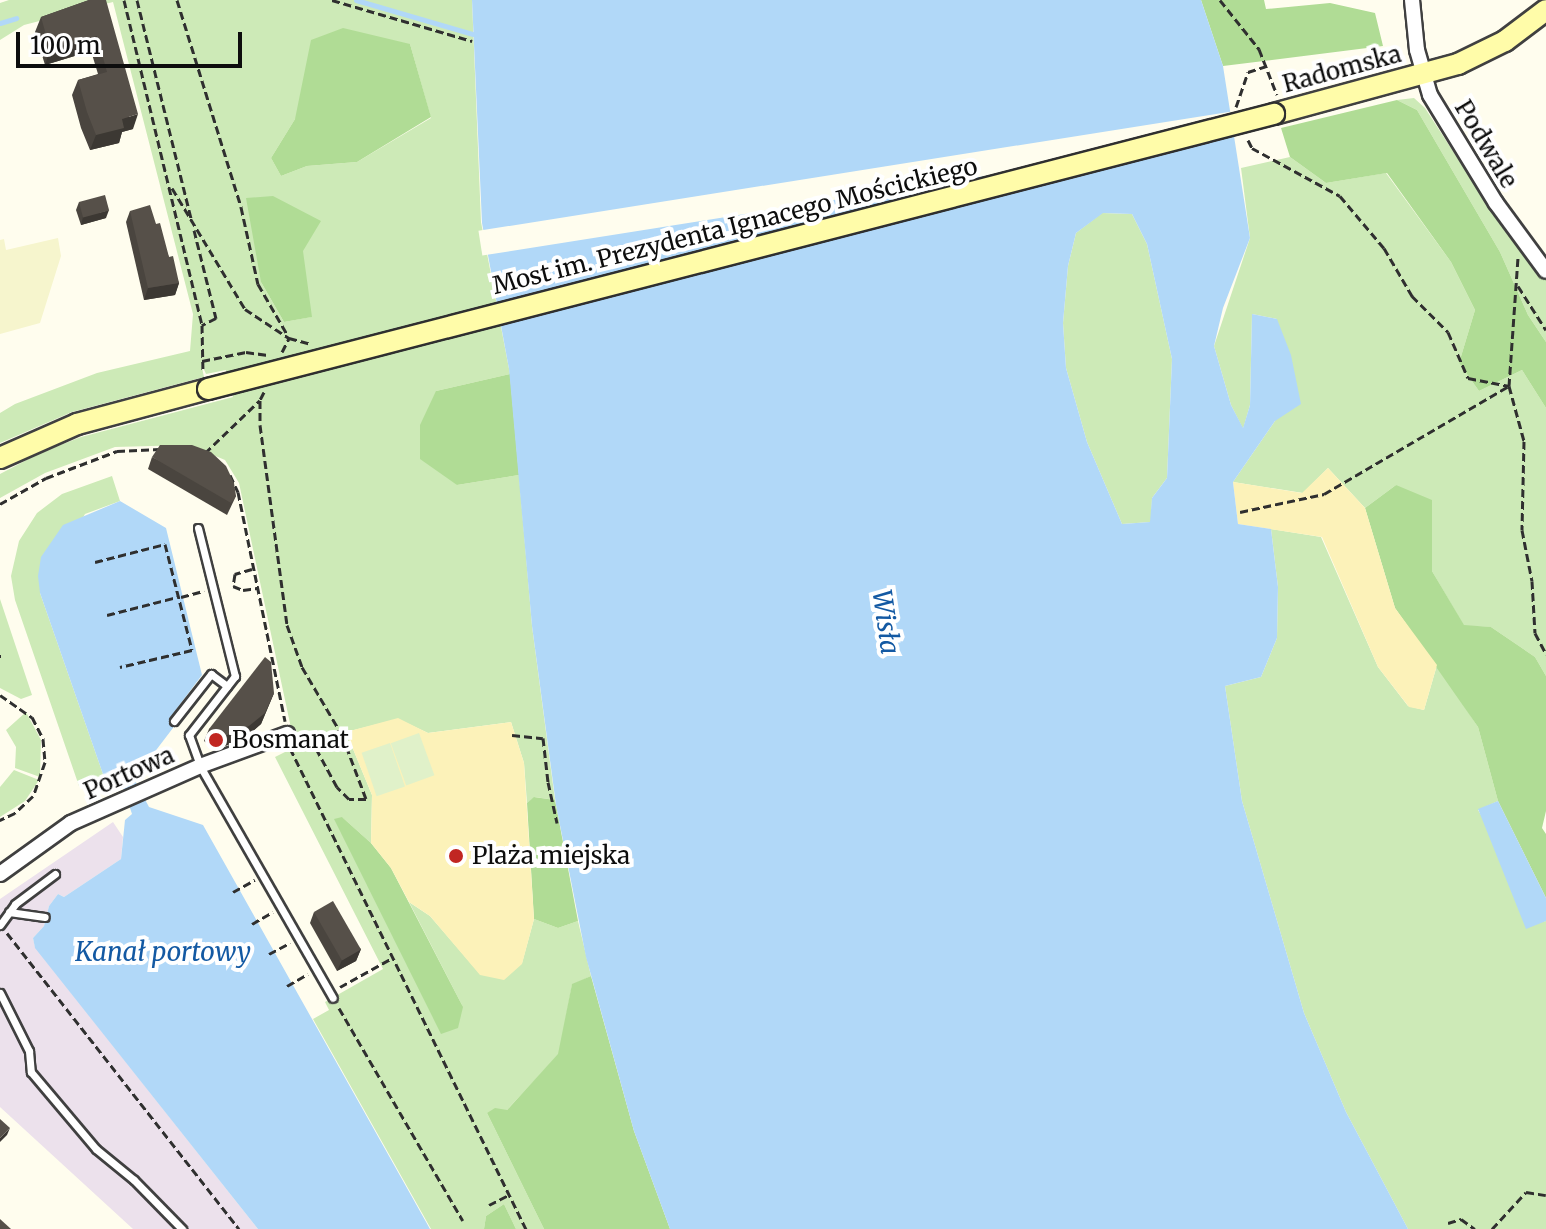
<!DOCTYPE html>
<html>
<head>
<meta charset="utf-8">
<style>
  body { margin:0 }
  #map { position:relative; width:1546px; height:1229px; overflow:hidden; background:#fffdee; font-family:Merriweather,serif }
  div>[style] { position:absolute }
  .industrial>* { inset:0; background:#ece1ec }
  .farmland>* { inset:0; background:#f6f5cd }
  .green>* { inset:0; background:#cdeab7 }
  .forest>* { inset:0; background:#b0dc95 }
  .sand>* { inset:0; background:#fcf2b9 }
  .pitch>* { inset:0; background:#e0f1c9; transform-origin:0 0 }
  .water>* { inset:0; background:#b1d8f8 }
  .pier>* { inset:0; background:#fffdee; transform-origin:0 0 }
  .stream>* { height:5px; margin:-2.5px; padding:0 2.5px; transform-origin:2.5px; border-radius:2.5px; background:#b1d8f8 }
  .path>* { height:3px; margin-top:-1.5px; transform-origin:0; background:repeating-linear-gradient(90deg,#2f2f2f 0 8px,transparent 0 12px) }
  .roads { filter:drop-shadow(2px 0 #404040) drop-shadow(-2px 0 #404040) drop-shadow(0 2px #404040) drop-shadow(0 -2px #404040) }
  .lane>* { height:7px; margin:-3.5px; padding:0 3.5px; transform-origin:3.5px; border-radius:3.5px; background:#fff }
  .street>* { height:14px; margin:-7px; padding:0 7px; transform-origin:7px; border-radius:7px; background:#fff }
  .secondary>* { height:20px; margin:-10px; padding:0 10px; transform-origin:10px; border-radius:10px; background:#fffca9 }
  .bridges { filter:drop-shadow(2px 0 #2f2f2f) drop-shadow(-2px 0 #2f2f2f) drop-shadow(0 2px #2f2f2f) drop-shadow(0 -2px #2f2f2f) }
  .secondary-bridge>* { height:20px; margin:-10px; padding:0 10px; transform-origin:10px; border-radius:10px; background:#fffca9 }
  .wall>* { inset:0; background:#4a453f }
  .shaded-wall>* { inset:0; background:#3c3833 }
  .building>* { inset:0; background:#565049; transform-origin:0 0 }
  .dots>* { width:22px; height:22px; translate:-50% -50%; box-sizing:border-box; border:4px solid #fff; border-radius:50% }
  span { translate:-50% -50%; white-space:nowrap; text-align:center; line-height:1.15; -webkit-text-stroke:8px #fff; paint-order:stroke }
  .street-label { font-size:24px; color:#0d0d0d }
  .poi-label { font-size:24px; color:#0d0d0d }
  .left { translate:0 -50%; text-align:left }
  .water-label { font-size:26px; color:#1359a3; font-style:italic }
  .scale { position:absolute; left:16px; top:32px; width:226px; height:36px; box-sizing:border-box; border:4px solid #0d0d0d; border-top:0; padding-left:10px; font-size:24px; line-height:28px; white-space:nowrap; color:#0d0d0d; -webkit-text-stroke:6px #fff; paint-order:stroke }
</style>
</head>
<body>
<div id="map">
  <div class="industrial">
    <div style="clip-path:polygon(113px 822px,123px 837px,121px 859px,64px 897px,58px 894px,49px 906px,44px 926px,33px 938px,35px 947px,258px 1229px,133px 1229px,0 1107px,0 899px)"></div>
  </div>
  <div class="farmland">
    <div style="clip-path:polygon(58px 238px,61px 256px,40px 323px,0 334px,0 240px,4px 239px,6px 250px)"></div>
  </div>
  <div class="green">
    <div style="clip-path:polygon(evenodd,9px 0,472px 0,481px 222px,510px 374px,436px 391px,457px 485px,519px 475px,532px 626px,555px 800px,535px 797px,527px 803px,524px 763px,511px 722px,428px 733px,398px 719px,346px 732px,372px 795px,371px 843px,342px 817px,463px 1007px,409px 902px,430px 916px,480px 974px,522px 963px,534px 919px,558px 928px,578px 921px,591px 976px,572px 985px,559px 1054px,506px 1111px,487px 1113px,544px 1229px,516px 1229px,504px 1204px,486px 1216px,484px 1229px,431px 1229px,313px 1019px,329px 1010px,325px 1002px,383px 969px,275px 757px,295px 747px,239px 483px,225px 460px,189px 445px,115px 447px,45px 473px,0 498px,0 474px,40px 453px,81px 437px,233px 397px,226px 370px,206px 374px,201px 363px,204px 377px,72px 412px,0 443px,0 413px,15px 404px,97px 373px,190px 351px,193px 314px,113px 2px,24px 25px,0 40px,0 3px,9px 0,410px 44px,431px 118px,357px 162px,307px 166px,281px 176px,271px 158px,295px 119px,410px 44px,9px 0,261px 282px,311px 317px,284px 322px,261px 282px)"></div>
    <div style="clip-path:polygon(1414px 98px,1425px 108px,1498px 221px,1546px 280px,1546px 342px,1528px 315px,1500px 252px,1417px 110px,1397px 100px)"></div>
    <div style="clip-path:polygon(1290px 157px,1326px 183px,1386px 173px,1451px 262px,1475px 310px,1459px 363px,1479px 391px,1522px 370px,1546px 408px,1546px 676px,1535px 657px,1491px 627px,1464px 626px,1432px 571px,1396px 485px,1365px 508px,1328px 468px,1303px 493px,1233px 482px,1275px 421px,1277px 319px,1252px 314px,1250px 405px,1243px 429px,1231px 405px,1214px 346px,1250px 238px,1241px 168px)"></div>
    <div style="clip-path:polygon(1102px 213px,1132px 214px,1147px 244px,1172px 359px,1167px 478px,1152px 498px,1151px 522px,1122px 524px,1087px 442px,1066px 368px,1063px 323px,1068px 266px,1076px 233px)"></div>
    <div style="clip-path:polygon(112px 476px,120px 501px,85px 514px,40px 593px,104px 777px,79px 786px,15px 600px,11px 576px,19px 541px,37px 513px,62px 494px)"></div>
    <div style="clip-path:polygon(1271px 529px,1321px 537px,1378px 667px,1408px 706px,1424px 710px,1437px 665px,1478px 727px,1498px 801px,1478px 810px,1545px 922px,1546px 918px,1546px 1229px,1408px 1229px,1346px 1112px,1304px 1013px,1242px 801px,1225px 686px,1261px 677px,1277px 638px,1278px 587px)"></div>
    <div style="clip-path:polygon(0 599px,32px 695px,21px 699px,0 688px)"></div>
    <div style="clip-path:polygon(26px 712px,41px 740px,40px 777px,15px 768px,16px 747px,6px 730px)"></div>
    <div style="clip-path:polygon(14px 770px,39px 780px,25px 801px,0 817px,0 787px)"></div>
  </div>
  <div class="forest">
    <div style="clip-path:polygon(1201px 0,1264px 0,1266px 9px,1330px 3px,1375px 13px,1383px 46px,1223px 66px)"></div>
    <div style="clip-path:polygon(343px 28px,410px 44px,431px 117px,357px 162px,307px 166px,281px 176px,271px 158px,295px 119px,311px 40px)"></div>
    <div style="clip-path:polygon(1397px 100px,1417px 110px,1500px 252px,1528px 315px,1546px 342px,1546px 408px,1522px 370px,1479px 391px,1459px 363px,1475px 310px,1451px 262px,1387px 173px,1326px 183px,1290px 157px,1281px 128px)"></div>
    <div style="clip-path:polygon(273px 196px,321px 221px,303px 251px,312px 317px,284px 322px,261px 282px,246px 198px)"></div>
    <div style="clip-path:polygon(510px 374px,519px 475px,457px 485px,420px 459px,420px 425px,436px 391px)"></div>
    <div style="clip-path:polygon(1396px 485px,1432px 500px,1432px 571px,1464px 625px,1491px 627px,1535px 657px,1546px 676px,1546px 811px,1542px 828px,1546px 834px,1546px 898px,1498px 801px,1478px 727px,1395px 608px,1365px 508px)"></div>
    <div style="clip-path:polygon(534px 797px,555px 800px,578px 921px,558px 928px,534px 919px,527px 803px)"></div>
    <div style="clip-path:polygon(342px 817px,371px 843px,391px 868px,463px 1007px,458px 1028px,441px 1034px,334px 819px)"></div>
    <div style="clip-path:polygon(591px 976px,634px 1131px,670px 1229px,544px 1229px,487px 1113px,495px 1108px,507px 1110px,558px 1054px,572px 984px)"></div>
    <div style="clip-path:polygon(504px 1204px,516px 1229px,484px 1229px,486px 1216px)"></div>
  </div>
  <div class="sand">
    <div style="clip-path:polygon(1328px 468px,1365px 508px,1395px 608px,1437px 665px,1424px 710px,1409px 707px,1378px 667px,1322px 537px,1238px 524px,1233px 482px,1302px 493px)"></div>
    <div style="clip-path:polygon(398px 718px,428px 733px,511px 722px,524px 763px,534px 919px,522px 964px,504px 980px,480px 975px,430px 916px,409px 902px,391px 868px,371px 843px,372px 795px,346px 732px)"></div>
  </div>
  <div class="pitch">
    <div style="left:419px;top:733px;width:45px;height:30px;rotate:70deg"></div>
    <div style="left:390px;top:743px;width:46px;height:30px;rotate:71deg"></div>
  </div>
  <div class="water">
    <div style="clip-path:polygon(evenodd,472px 0,1201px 0,1223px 66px,1250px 238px,1223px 308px,1214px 346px,1231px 405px,1243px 428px,1250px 405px,1252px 314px,1277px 319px,1291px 355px,1301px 404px,1275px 421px,1233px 482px,1238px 524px,1271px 529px,1278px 587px,1277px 638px,1261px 677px,1225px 686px,1242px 801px,1304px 1013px,1346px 1112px,1408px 1229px,670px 1229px,634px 1131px,586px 957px,556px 805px,532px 626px,509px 369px,482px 223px,472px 0,1103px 213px,1132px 214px,1147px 244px,1172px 359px,1167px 478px,1152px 498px,1150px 522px,1122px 524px,1087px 442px,1066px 368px,1063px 323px,1068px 266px,1076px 233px,1103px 213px)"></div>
    <div style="clip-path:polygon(120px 501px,166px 528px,202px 675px,169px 719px,176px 724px,144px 766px,135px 766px,131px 773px,149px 807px,203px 825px,430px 1229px,258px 1229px,35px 948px,33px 938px,44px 926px,49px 906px,58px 894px,64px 897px,121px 859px,125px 820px,132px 814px,120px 778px,112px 774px,104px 777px,40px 593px,38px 576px,41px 557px,63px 525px)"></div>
    <div style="clip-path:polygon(1498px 801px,1546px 898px,1546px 921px,1526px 929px,1478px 809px)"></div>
  </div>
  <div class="pier">
    <div style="left:1235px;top:111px;width:25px;height:766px;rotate:81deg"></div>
  </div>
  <div class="stream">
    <div style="left:356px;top:0;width:121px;rotate:16.3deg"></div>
    <div style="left:0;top:23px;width:17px;rotate:-17deg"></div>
  </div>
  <div class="path">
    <div style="left:124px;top:0;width:334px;rotate:76.5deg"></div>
    <div style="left:202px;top:325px;width:46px;rotate:88.8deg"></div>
    <div style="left:137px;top:0;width:225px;rotate:76.1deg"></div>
    <div style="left:177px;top:0;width:217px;rotate:72.8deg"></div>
    <div style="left:241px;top:207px;width:79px;rotate:77.6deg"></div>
    <div style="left:258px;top:284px;width:58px;rotate:59.9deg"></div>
    <div style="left:332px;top:0;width:146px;rotate:16.3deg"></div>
    <div style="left:1220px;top:0;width:63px;rotate:51.5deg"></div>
    <div style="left:1259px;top:49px;width:49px;rotate:68.6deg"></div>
    <div style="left:1236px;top:107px;width:37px;rotate:-71deg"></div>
    <div style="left:1248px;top:72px;width:20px;rotate:-18deg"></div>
    <div style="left:1248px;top:140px;width:9px;rotate:63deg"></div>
    <div style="left:1252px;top:148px;width:100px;rotate:28.6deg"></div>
    <div style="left:1340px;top:196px;width:68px;rotate:49.8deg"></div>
    <div style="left:1384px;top:248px;width:56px;rotate:59.7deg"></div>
    <div style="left:1412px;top:296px;width:51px;rotate:45deg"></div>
    <div style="left:1448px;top:332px;width:50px;rotate:66.5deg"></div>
    <div style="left:1468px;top:378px;width:42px;rotate:11deg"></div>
    <div style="left:1509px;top:386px;width:57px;rotate:74.7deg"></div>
    <div style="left:1524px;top:441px;width:89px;rotate:91.3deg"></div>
    <div style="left:1522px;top:530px;width:52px;rotate:78.9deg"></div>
    <div style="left:1532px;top:581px;width:52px;rotate:86.7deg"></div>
    <div style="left:1535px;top:633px;width:24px;rotate:62deg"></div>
    <div style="left:172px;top:188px;width:141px;rotate:58.9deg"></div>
    <div style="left:245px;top:309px;width:53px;rotate:33.4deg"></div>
    <div style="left:289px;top:338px;width:23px;rotate:15deg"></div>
    <div style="left:194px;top:230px;width:91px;rotate:76deg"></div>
    <div style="left:216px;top:318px;width:16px;rotate:153deg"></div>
    <div style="left:1518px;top:286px;width:52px;rotate:57.5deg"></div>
    <div style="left:282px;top:352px;width:16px;rotate:-63deg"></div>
    <div style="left:202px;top:361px;width:45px;rotate:-11.6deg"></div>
    <div style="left:246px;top:352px;width:22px;rotate:8deg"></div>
    <div style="left:264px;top:392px;width:9px;rotate:117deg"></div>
    <div style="left:260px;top:400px;width:25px;rotate:90deg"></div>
    <div style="left:260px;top:425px;width:202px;rotate:82.3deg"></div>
    <div style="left:287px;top:625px;width:45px;rotate:70.3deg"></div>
    <div style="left:302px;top:667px;width:79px;rotate:59.5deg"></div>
    <div style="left:342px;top:735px;width:68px;rotate:69.4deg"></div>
    <div style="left:366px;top:799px;width:17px;rotate:180deg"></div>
    <div style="left:349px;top:799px;width:17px;rotate:-135deg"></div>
    <div style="left:337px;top:787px;width:52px;rotate:-118.5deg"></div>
    <div style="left:312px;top:741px;width:14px;rotate:-146deg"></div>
    <div style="left:205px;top:453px;width:76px;rotate:-43.9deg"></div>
    <div style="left:230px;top:475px;width:19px;rotate:65deg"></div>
    <div style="left:238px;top:492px;width:234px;rotate:78.4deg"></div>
    <div style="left:0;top:504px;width:53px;rotate:-29.5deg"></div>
    <div style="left:46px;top:478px;width:76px;rotate:-20.8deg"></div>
    <div style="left:117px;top:451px;width:43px;rotate:-2.7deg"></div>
    <div style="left:1240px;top:512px;width:86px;rotate:-12.1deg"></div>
    <div style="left:1324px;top:494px;width:214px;rotate:-30.3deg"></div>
    <div style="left:1509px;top:386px;width:128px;rotate:-86deg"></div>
    <div style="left:95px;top:562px;width:72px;rotate:-14.4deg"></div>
    <div style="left:165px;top:544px;width:109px;rotate:75.7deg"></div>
    <div style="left:192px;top:650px;width:74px;rotate:166.7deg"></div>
    <div style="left:252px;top:569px;width:18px;rotate:164deg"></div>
    <div style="left:235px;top:574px;width:12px;rotate:99deg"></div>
    <div style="left:233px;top:586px;width:11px;rotate:22deg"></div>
    <div style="left:243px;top:590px;width:14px;rotate:-8deg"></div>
    <div style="left:181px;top:597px;width:24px;rotate:-15deg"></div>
    <div style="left:107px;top:615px;width:72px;rotate:-14.4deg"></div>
    <div style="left:0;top:656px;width:1px"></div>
    <div style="left:0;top:695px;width:39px;rotate:35deg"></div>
    <div style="left:32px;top:717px;width:25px;rotate:63deg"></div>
    <div style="left:43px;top:739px;width:23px;rotate:85deg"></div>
    <div style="left:45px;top:762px;width:36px;rotate:109deg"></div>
    <div style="left:33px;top:796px;width:25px;rotate:137deg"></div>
    <div style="left:15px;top:813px;width:17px;rotate:155deg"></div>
    <div style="left:512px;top:735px;width:31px;rotate:6deg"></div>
    <div style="left:543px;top:738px;width:44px;rotate:83.5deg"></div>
    <div style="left:548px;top:782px;width:42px;rotate:77.6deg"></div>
    <div style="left:290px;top:748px;width:536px;rotate:63.87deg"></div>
    <div style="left:233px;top:892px;width:25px;rotate:-29deg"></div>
    <div style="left:252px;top:924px;width:24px;rotate:-30deg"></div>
    <div style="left:7px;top:933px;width:376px;rotate:51.9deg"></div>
    <div style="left:269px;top:954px;width:24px;rotate:-28deg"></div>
    <div style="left:287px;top:986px;width:24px;rotate:-30deg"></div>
    <div style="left:340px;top:987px;width:60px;rotate:-29.1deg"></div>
    <div style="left:339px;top:1008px;width:246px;rotate:59.8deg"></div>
    <div style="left:489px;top:1205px;width:22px;rotate:-27deg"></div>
    <div style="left:1448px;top:1223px;width:14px;rotate:-17deg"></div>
    <div style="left:1461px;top:1219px;width:17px;rotate:36deg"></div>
    <div style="left:1492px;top:1229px;width:50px;rotate:-47.4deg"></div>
    <div style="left:1526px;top:1192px;width:20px;rotate:9deg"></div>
  </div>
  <div class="roads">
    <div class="lane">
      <div style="left:198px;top:528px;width:153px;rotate:76deg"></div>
      <div style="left:235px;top:676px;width:75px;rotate:127.9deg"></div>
      <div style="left:189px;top:735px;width:33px;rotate:70deg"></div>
      <div style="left:200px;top:766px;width:267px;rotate:60.2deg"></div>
      <div style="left:174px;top:721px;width:60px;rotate:-51.8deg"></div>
      <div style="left:211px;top:674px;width:20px;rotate:37deg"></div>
      <div style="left:9px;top:912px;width:36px;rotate:8deg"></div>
      <div style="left:0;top:925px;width:26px;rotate:-54deg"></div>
      <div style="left:15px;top:904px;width:50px;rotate:-36.9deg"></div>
      <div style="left:0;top:993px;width:65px;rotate:63.4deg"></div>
      <div style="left:29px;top:1051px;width:21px;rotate:85deg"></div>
      <div style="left:31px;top:1072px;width:101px;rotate:49.8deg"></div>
      <div style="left:96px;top:1149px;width:49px;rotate:39.2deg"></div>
      <div style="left:134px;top:1180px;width:69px;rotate:45.6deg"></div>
    </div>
    <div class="street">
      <div style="left:1412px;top:0;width:50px;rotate:84.3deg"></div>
      <div style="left:1417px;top:50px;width:47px;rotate:73.9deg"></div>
      <div style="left:1430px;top:95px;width:127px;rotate:58.6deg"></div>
      <div style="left:1496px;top:203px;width:84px;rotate:53.7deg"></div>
      <div style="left:0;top:874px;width:87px;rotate:-35.7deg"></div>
      <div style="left:71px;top:823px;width:141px;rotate:-23.8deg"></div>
      <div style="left:200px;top:766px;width:93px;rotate:-20.2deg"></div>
    </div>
    <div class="secondary">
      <div style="left:1274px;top:114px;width:191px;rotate:-15.2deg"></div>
      <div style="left:1458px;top:64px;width:52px;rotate:-26.1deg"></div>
      <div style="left:1505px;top:41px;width:51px;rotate:-37.1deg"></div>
      <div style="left:0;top:458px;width:84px;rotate:-23.8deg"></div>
      <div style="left:77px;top:424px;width:136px;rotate:-15deg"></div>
    </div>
  </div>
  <div class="bridges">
    <div class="secondary-bridge">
      <div style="left:208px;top:389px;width:1101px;rotate:-14.47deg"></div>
    </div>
  </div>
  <div class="wall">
    <div style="clip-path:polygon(89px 0,133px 129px,122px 132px,119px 143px,90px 150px,81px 128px,72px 95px,78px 80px,98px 74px,91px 51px,45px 65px,35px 32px,41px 17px)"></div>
    <div style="clip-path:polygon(79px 202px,106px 218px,81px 225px,76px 210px)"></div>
    <div style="clip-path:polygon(130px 211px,156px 224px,179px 283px,175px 295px,144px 300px,126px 222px)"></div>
    <div style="clip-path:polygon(152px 457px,236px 496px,227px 515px,148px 469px)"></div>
    <div style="clip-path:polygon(274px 693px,261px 724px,245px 738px,215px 750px,204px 741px,209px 729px)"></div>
    <div style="clip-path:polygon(314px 912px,361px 949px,356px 961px,337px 971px,310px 923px)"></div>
  </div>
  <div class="shaded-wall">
    <div style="clip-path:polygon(97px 36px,91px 51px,45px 65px,50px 49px)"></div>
    <div style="clip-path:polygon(138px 114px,133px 129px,122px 132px,119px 143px,90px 150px,96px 135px,122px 119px)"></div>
    <div style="clip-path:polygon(109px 210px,106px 218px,81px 225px,83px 217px)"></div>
    <div style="clip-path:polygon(179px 283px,175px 295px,144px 300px,148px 288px)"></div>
    <div style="clip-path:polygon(274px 693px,261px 724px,245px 738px,215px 750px,220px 738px)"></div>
    <div style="clip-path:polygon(361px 949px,356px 961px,337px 971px,342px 960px)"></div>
    <div style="clip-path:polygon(10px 1128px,7px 1135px,0 1142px,0 1138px)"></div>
  </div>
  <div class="building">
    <div style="clip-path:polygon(89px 0,106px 0,138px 114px,122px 119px,124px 128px,96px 135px,87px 112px,78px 80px,107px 72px,97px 36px,50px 49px,41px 17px)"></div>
    <div style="left:105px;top:195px;width:16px;height:27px;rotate:75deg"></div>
    <div style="clip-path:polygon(150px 205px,156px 224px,160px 223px,169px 257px,173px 256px,179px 283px,148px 288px,130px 211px)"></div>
    <div style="clip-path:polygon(160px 445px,192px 445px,211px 452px,226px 466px,234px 483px,236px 496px,231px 503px,152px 457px)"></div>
    <div style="clip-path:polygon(265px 657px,271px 662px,274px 693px,265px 713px,249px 726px,220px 738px,209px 729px)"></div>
    <div style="left:333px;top:901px;width:56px;height:22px;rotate:60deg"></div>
    <div style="clip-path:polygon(0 1119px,10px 1128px,0 1138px)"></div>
    <div style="clip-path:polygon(0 1219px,11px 1229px,0 1229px)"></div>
  </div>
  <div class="dots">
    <div style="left:216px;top:740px;background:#c12622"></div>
    <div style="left:456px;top:856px;background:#c12622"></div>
  </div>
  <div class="street-label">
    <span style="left:1342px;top:69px;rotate:-15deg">Radomska</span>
    <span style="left:1486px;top:144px;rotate:59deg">Podwale</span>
    <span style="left:735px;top:226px;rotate:-14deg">Most im. Prezydenta Ignacego Mościckiego</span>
    <span style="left:129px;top:773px;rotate:-24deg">Portowa</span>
  </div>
  <div class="poi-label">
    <span class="left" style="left:232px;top:740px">Bosmanat</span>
    <span class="left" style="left:472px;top:856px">Plaża miejska</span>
  </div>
  <div class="water-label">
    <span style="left:886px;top:622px;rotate:82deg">Wisła</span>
    <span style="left:163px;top:952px">Kanał portowy</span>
  </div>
  <div class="scale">100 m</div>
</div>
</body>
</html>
